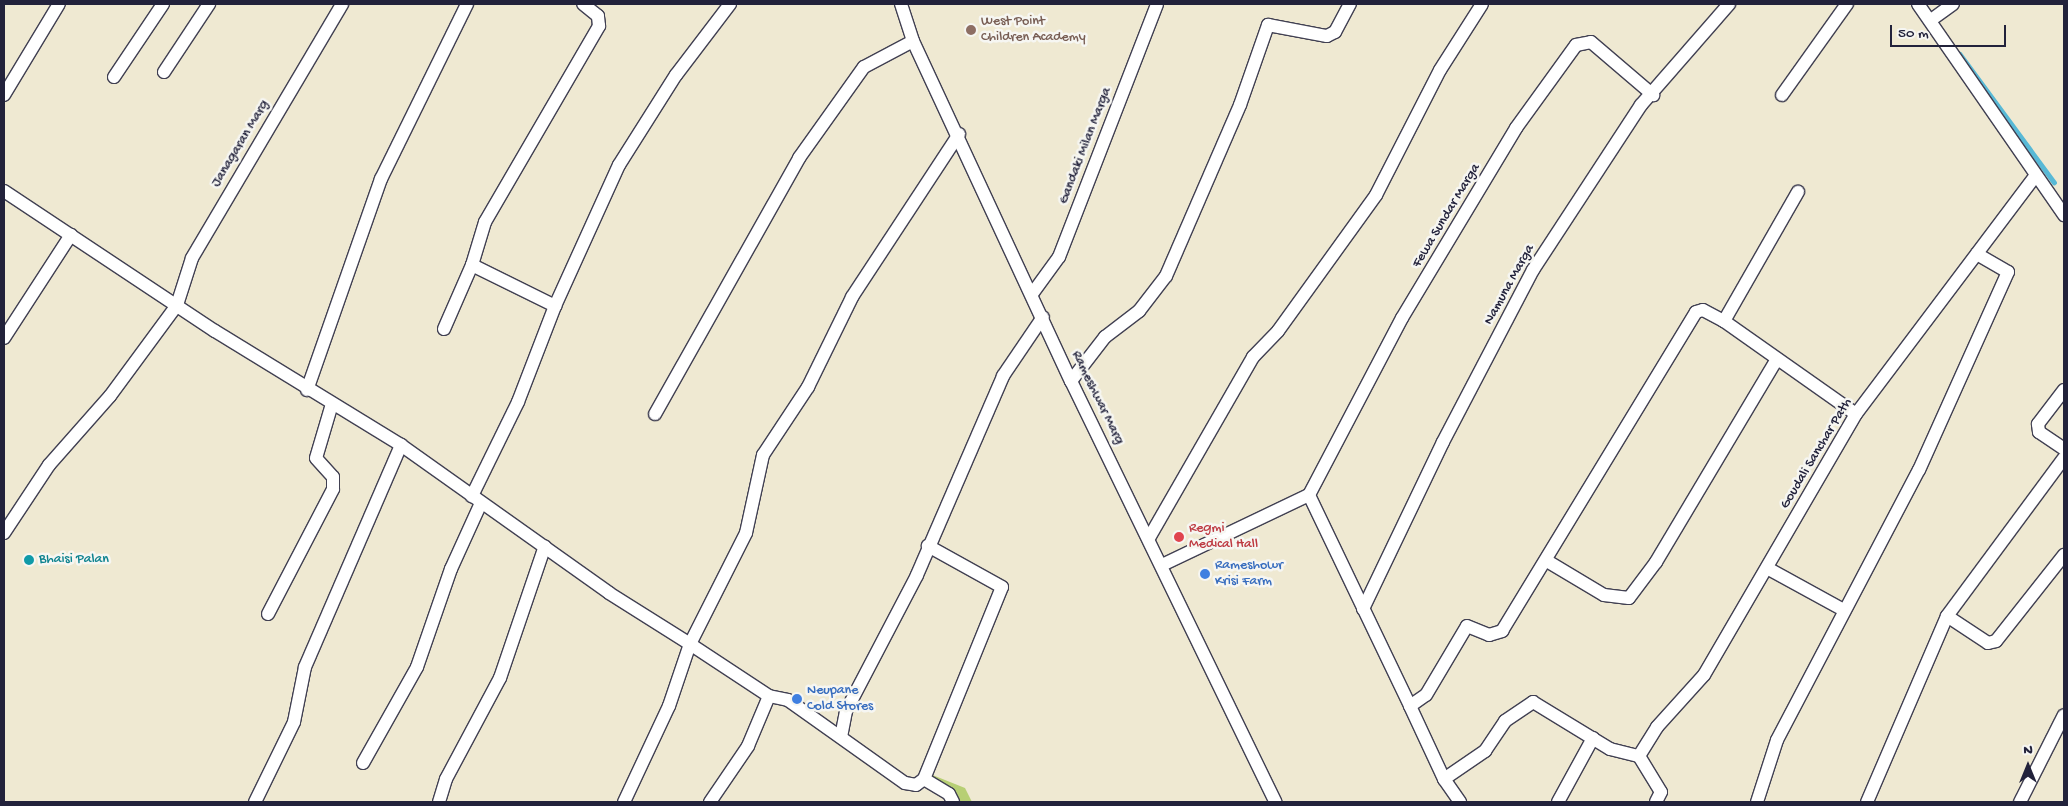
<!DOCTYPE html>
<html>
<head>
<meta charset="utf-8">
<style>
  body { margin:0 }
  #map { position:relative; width:2068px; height:806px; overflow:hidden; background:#efe9d2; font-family:"Gochi Hand",sans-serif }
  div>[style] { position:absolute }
  .green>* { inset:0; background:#b7cf74 }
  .stream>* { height:4.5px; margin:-2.25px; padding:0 2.25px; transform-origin:2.25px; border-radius:2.25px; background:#58b9d6 }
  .roads { filter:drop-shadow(1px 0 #414052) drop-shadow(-1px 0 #414052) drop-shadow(0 1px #414052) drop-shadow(0 -1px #414052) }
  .minor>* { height:12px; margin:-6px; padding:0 6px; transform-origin:6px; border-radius:6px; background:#fff }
  .dots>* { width:14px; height:14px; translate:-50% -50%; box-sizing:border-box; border:2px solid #f6f6f2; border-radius:50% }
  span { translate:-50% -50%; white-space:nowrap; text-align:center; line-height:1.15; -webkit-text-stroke:5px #f6f6f2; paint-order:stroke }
  .education-label { font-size:14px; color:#785e54 }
  .left { translate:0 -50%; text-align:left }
  .street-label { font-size:14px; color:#22223b }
  .health-label { font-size:14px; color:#be3a42 }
  .culture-label { font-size:14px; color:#0d838f }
  .shop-label { font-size:14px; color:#366cbe }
  .frame { position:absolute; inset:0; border:5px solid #22223b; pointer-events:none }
  .north { position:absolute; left:2003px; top:741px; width:50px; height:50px; -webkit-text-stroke:4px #f6f6f2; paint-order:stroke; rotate:0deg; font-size:14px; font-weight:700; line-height:20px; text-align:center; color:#22223b }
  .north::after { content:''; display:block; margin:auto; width:18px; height:22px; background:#22223b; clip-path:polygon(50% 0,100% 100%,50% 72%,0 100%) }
  .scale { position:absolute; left:1890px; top:25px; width:116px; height:22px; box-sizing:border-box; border:2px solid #22223b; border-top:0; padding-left:6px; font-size:15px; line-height:18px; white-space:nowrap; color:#22223b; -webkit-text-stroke:4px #f6f6f2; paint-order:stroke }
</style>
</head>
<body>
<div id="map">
  <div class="green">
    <div style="clip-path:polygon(930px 774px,965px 788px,972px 802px,960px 802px)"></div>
  </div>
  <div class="stream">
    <div style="left:1960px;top:54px;width:159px;rotate:53.7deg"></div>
  </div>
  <div class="roads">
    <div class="minor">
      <div style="left:901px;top:4px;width:39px;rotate:72deg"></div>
      <div style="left:913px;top:41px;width:375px;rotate:65.1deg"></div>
      <div style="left:1071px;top:381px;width:468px;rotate:64.1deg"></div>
      <div style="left:1918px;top:4px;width:257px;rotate:55.3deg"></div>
      <div style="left:1931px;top:20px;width:27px;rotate:-36deg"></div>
      <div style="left:164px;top:72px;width:82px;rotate:-56.5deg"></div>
      <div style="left:114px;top:77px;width:88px;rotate:-56.1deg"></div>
      <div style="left:4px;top:95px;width:106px;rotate:-58.9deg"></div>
      <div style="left:1782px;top:95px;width:112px;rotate:-54.5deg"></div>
      <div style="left:4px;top:191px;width:253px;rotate:33.6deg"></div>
      <div style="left:215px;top:331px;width:218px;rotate:31.5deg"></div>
      <div style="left:401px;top:445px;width:255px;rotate:35.4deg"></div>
      <div style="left:609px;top:593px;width:96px;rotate:32.2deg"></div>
      <div style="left:690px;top:644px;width:124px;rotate:-63.2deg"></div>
      <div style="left:746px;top:533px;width:80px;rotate:-77.7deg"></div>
      <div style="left:763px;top:455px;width:82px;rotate:-56.5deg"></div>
      <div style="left:808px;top:387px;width:100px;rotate:-63.9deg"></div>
      <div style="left:852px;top:297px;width:195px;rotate:-56.7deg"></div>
      <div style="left:472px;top:265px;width:45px;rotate:-73.2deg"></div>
      <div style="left:485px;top:222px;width:227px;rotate:-59.8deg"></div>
      <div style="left:599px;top:26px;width:10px;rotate:-96deg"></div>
      <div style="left:598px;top:16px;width:19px;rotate:-141deg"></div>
      <div style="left:1032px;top:294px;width:46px;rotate:-53.9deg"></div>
      <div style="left:1059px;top:257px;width:271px;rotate:-68.8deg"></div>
      <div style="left:555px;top:306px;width:155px;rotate:-65.6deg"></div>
      <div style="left:619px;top:165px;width:107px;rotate:-57.7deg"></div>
      <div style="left:676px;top:75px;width:89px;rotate:-52.7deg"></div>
      <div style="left:1724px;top:321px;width:149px;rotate:-60.2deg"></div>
      <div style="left:444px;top:329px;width:70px;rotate:-66.4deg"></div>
      <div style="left:472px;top:265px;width:93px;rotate:26.3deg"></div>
      <div style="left:555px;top:306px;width:103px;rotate:111.1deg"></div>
      <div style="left:518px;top:402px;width:105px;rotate:116.1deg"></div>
      <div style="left:4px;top:338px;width:123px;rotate:-57deg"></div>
      <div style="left:1071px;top:381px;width:56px;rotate:-52.3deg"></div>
      <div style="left:1105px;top:337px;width:43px;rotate:-37.4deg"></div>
      <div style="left:1139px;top:311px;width:44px;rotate:-52.4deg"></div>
      <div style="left:1166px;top:276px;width:186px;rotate:-66.6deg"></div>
      <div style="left:1240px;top:105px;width:85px;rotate:-70.7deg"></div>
      <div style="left:1268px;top:25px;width:60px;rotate:10.6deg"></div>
      <div style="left:1327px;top:36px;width:9px;rotate:-27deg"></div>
      <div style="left:1335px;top:32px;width:32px;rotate:-62deg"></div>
      <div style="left:307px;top:390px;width:224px;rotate:-70.7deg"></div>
      <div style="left:381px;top:179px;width:195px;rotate:-63.8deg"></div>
      <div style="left:2064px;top:390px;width:43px;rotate:127.4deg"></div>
      <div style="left:2038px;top:424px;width:8px;rotate:83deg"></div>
      <div style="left:2039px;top:432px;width:30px;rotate:34deg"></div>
      <div style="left:655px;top:414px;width:294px;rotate:-60.6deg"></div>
      <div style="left:799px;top:158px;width:112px;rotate:-54.5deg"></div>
      <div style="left:864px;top:67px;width:55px;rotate:-28deg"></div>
      <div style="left:1309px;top:495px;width:200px;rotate:-62.3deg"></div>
      <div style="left:1402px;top:318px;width:222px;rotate:-59deg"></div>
      <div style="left:1516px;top:128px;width:102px;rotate:-54.1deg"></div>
      <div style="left:1576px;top:45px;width:15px;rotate:-11deg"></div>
      <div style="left:1591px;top:42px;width:82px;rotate:40.5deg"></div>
      <div style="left:4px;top:533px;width:82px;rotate:-56.5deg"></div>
      <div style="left:49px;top:465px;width:92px;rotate:-48.5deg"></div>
      <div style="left:110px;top:396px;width:113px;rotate:-53.6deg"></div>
      <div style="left:177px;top:305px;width:49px;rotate:-72.3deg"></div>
      <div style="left:192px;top:258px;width:295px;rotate:-59.4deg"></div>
      <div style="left:1149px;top:538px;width:209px;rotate:-60.1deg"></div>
      <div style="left:1253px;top:357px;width:36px;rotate:-46deg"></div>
      <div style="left:1278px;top:331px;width:168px;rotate:-54.2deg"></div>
      <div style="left:1376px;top:195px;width:140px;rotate:-62.9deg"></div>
      <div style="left:1440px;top:70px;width:78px;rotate:-57.5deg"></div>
      <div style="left:1547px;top:561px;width:66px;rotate:30.8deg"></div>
      <div style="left:1604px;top:595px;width:25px;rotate:7deg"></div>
      <div style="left:1629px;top:598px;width:45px;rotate:-53.1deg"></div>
      <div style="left:1656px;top:562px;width:236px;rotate:-59.2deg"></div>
      <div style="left:1162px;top:565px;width:163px;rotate:-25.5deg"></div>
      <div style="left:1309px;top:495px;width:234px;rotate:64.4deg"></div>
      <div style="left:1410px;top:706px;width:19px;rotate:-35deg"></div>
      <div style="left:1426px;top:695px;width:80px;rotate:-59.3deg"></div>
      <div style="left:1467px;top:626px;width:24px;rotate:22deg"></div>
      <div style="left:1489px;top:635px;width:14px;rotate:-17deg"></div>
      <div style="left:1502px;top:631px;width:373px;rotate:-58.7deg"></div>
      <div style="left:1696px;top:312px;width:7px;rotate:-16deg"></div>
      <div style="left:1703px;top:310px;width:24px;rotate:28deg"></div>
      <div style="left:1724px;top:321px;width:161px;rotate:35.2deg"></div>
      <div style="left:1767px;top:568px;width:85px;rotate:28.7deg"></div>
      <div style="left:1363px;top:609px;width:185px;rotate:-64.4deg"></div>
      <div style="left:1443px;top:442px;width:194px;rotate:-62.4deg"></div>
      <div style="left:1533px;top:270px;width:197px;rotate:-56.8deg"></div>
      <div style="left:1641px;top:105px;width:134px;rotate:-48.9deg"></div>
      <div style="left:268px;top:614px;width:141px;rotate:-62.5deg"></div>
      <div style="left:333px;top:489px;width:12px;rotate:-90deg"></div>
      <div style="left:333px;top:477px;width:25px;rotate:-132deg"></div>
      <div style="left:316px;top:458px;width:56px;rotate:-73.5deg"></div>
      <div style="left:1947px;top:616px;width:49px;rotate:33.4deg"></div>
      <div style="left:1988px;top:643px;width:8px;rotate:-14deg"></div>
      <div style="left:1996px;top:641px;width:110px;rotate:-51.7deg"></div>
      <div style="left:1410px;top:706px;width:81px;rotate:65deg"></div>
      <div style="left:1444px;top:779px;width:50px;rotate:-34.3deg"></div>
      <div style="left:1485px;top:751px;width:36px;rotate:-56deg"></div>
      <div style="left:1505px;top:721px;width:34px;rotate:-34deg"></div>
      <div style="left:1533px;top:702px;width:90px;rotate:31.4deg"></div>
      <div style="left:1610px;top:749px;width:30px;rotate:14deg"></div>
      <div style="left:1639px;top:756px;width:42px;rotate:58.6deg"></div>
      <div style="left:1661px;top:792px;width:11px;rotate:117deg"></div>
      <div style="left:841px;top:737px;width:26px;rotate:-79deg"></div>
      <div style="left:846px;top:711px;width:153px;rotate:-62.4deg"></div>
      <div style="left:917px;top:575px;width:217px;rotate:-66.6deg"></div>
      <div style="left:1003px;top:376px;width:71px;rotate:-55.9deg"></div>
      <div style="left:1639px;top:756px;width:34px;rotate:-58deg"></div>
      <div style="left:1657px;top:727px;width:70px;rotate:-47.9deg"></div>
      <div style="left:1704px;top:675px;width:302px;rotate:-59.8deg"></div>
      <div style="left:1856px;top:414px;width:299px;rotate:-53deg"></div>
      <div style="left:363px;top:763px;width:110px;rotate:-60.6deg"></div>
      <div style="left:417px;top:667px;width:104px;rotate:-70.9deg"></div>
      <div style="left:451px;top:569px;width:72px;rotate:-65.6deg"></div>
      <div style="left:924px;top:779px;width:29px;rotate:31deg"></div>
      <div style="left:949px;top:794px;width:9px;rotate:63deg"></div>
      <div style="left:1444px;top:779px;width:28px;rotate:55deg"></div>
      <div style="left:255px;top:802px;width:89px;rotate:-64deg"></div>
      <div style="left:294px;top:722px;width:56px;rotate:-78.7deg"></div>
      <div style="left:305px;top:667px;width:242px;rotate:-66.6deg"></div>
      <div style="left:439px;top:802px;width:24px;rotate:-73deg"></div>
      <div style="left:446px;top:779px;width:115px;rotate:-61.9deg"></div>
      <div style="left:500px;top:678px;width:139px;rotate:-71.2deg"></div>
      <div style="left:624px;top:802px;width:106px;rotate:-64.9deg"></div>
      <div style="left:669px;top:706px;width:65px;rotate:-71.3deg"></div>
      <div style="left:690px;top:644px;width:95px;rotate:33.4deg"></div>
      <div style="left:769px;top:696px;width:19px;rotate:12deg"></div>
      <div style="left:788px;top:700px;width:143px;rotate:35.4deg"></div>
      <div style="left:905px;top:783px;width:11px;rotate:10deg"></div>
      <div style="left:916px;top:785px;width:10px;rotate:-37deg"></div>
      <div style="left:924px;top:779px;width:207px;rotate:-67.9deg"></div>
      <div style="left:1002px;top:587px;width:85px;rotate:-151deg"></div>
      <div style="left:710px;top:802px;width:68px;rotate:-55.8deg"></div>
      <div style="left:748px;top:746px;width:54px;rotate:-67.2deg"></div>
      <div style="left:1558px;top:802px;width:73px;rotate:-61.3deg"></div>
      <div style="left:1757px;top:802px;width:65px;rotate:-72.1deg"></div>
      <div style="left:1777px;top:740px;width:305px;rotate:-62.3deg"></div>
      <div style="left:1919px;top:470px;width:217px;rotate:-65.8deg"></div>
      <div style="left:2008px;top:272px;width:36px;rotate:-150deg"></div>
      <div style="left:1867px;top:802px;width:202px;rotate:-66.7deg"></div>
      <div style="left:1947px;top:616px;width:197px;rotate:-53.5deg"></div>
      <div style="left:2020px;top:802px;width:97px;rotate:-63.2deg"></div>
    </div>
  </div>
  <div class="dots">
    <div style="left:971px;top:30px;background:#8d6e63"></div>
    <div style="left:1179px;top:537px;background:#e0444e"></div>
    <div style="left:29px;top:560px;background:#0f9aa8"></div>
    <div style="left:1205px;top:574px;background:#3f7fe0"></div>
    <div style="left:797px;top:699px;background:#3f7fe0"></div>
  </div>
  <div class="education-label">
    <span class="left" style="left:981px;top:30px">West Point<br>Children Academy</span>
  </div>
  <div class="street-label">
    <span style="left:241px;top:144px;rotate:-59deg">Janagaran Marg</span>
    <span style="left:1086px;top:146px;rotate:-69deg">Gandaki Milan Marga</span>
    <span style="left:1447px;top:216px;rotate:-59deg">Fewa Sundar Marga</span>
    <span style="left:1510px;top:285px;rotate:-61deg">Namuna Marga</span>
    <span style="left:1097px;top:398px;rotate:64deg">Rameshwar Marg</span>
    <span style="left:1817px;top:454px;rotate:-59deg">Goudali Sanchar Path</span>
  </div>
  <div class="health-label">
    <span class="left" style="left:1189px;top:537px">Regmi<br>Medical Hall</span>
  </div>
  <div class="culture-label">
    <span class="left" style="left:39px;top:560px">Bhaisi Palan</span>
  </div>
  <div class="shop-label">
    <span class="left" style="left:1215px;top:574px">Rameshowr<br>Krisi Farm</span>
    <span class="left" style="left:807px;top:699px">Neupane<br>Cold Stores</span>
  </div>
  <div class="frame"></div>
  <div class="north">N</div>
  <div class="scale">50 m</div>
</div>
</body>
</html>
